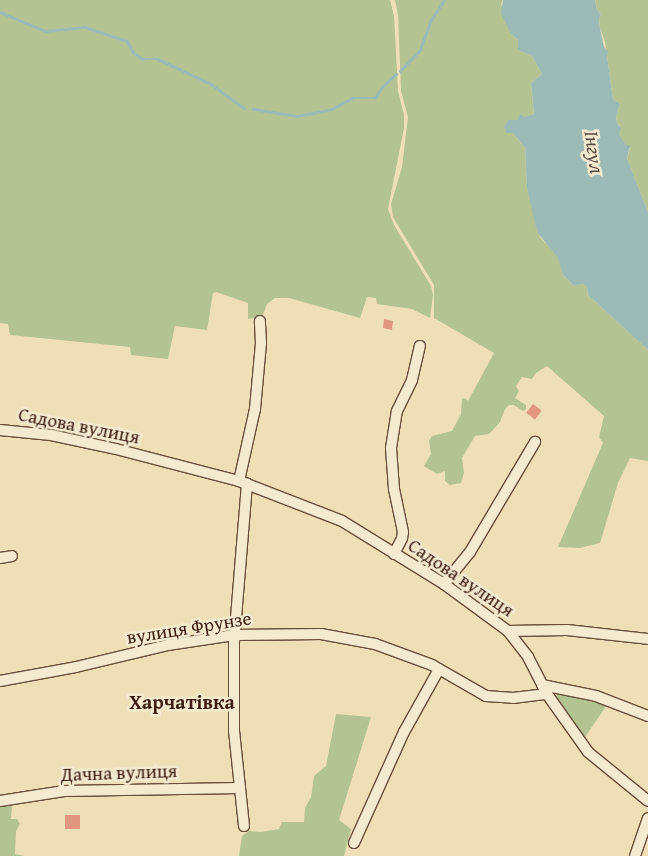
<!DOCTYPE html>
<html>
<head>
<meta charset="utf-8">
<style>
  body { margin:0 }
  #map { position:relative; width:648px; height:856px; overflow:hidden; background:#eedfb7; font-family:"Gentium Book Plus",serif }
  div>[style] { position:absolute }
  .green>* { inset:0; background:#b4c392 }
  .water>* { inset:0; background:#9cbbb6 }
  .stream>* { height:2.5px; margin:-1.25px; padding:0 1.25px; transform-origin:1.25px; border-radius:1.25px; background:#9cbbb6 }
  .building>* { inset:0; background:#e1977f; transform-origin:0 0 }
  .roads { filter:drop-shadow(1px 0 #694e3b) drop-shadow(-1px 0 #694e3b) drop-shadow(0 1px #694e3b) drop-shadow(0 -1px #694e3b) }
  .minor>* { height:10px; margin:-5px; padding:0 5px; transform-origin:5px; border-radius:5px; background:#f4ead0 }
  span { translate:-50% -50%; white-space:nowrap; text-align:center; line-height:1.15; -webkit-text-stroke:5px #f4ead0; paint-order:stroke }
  .street-label { font-size:19px; color:#3d1e12 }
  .water-label { font-size:20px; color:#5a4d43; font-style:italic }
  .neighbourhood-label { font-size:20px; color:#3d1e12; font-weight:700 }
</style>
</head>
<body>
<div id="map">
  <div class="green">
    <div style="clip-path:polygon(0 0,390px 0,394px 16px,398px 91px,404px 115px,404px 128px,388px 209px,394px 225px,431px 286px,433px 295px,430px 318px,412px 309px,377px 304px,376px 298px,367px 297px,360px 318px,289px 298px,275px 298px,267px 304px,262px 317px,248px 319px,248px 303px,216px 292px,213px 293px,207px 330px,175px 326px,168px 359px,131px 355px,130px 347px,10px 335px,8px 324px,0 323px)"></div>
    <div style="clip-path:polygon(395px 0,503px 0,501px 4px,511px 34px,518px 40px,518px 50px,532px 56px,542px 74px,531px 83px,534px 114px,515px 121px,508px 120px,506px 133px,513px 133px,525px 148px,527px 188px,540px 237px,559px 258px,563px 275px,574px 286px,583px 284px,587px 287px,588px 295px,648px 350px,648px 461px,630px 458px,618px 483px,600px 543px,580px 548px,558px 547px,603px 443px,599px 437px,604px 416px,547px 366px,536px 373px,532px 379px,522px 377px,516px 386px,519px 391px,515px 398px,526px 405px,526px 409px,523px 411px,514px 405px,509px 405px,505px 409px,500px 422px,492px 431px,489px 434px,475px 436px,462px 458px,464px 473px,461px 483px,450px 485px,445px 481px,445px 471px,437px 474px,424px 466px,431px 454px,429px 441px,432px 436px,452px 431px,461px 414px,462px 399px,464px 398px,468px 401px,494px 353px,434px 318px,434px 285px,393px 217px,391px 204px,402px 167px,408px 117px,401px 91px,398px 15px)"></div>
    <div style="clip-path:polygon(595px 0,648px 0,648px 212px,627px 158px,630px 148px,623px 143px,619px 134px,620px 126px,617px 123px,616px 116px,620px 104px,613px 99px,605px 42px,600px 28px,599px 19px,601px 14px,597px 10px)"></div>
    <div style="clip-path:polygon(560px 692px,609px 702px,583px 740px,555px 698px)"></div>
    <div style="clip-path:polygon(336px 714px,371px 717px,339px 820px,351px 829px,344px 856px,239px 856px,242px 836px,249px 831px,261px 832px,279px 829px,282px 822px,304px 822px,305px 808px,311px 797px,314px 776px,326px 766px)"></div>
    <div style="clip-path:polygon(13px 794px,11px 819px,17px 819px,20px 824px,16px 831px,15px 854px,25px 856px,0 856px,0 796px)"></div>
  </div>
  <div class="water">
    <div style="clip-path:polygon(503px 0,595px 0,597px 10px,601px 14px,599px 19px,600px 28px,604px 47px,608px 51px,607px 56px,613px 99px,620px 104px,616px 116px,617px 123px,621px 128px,619px 134px,625px 144px,630px 146px,627px 158px,648px 212px,648px 350px,588px 295px,587px 287px,583px 284px,574px 286px,563px 275px,558px 258px,537px 232px,527px 188px,525px 148px,513px 133px,506px 133px,504px 127px,508px 120px,517px 120px,520px 114px,525px 117px,534px 114px,531px 83px,542px 74px,532px 56px,518px 50px,518px 40px,511px 34px,501px 13px)"></div>
  </div>
  <div class="stream">
    <div style="left:0;top:12px;width:49px;rotate:22.9deg"></div>
    <div style="left:45px;top:31px;width:40px;rotate:-5.7deg"></div>
    <div style="left:85px;top:27px;width:44px;rotate:18.4deg"></div>
    <div style="left:127px;top:41px;width:14px;rotate:60deg"></div>
    <div style="left:134px;top:53px;width:11px;rotate:34deg"></div>
    <div style="left:143px;top:59px;width:15px"></div>
    <div style="left:158px;top:59px;width:59px;rotate:25.3deg"></div>
    <div style="left:211px;top:84px;width:41px;rotate:36deg"></div>
    <div style="left:400px;top:71px;width:29px;rotate:-46deg"></div>
    <div style="left:420px;top:50px;width:32px;rotate:-70deg"></div>
    <div style="left:431px;top:20px;width:24px;rotate:-57deg"></div>
    <div style="left:253px;top:109px;width:45px;rotate:9deg"></div>
    <div style="left:297px;top:116px;width:36px;rotate:-11deg"></div>
    <div style="left:332px;top:109px;width:23px;rotate:-29deg"></div>
    <div style="left:352px;top:98px;width:23px"></div>
    <div style="left:375px;top:98px;width:13px;rotate:-58deg"></div>
    <div style="left:382px;top:87px;width:19px;rotate:-43deg"></div>
  </div>
  <div class="building">
    <div style="clip-path:polygon(384px 319px,393px 321px,392px 330px,383px 328px)"></div>
    <div style="left:533px;top:404px;width:11px;height:11px;rotate:38deg"></div>
    <div style="left:65px;top:815px;width:15px;height:14px"></div>
  </div>
  <div class="roads">
    <div class="minor">
      <div style="left:0;top:430px;width:51px;rotate:5.6deg"></div>
      <div style="left:51px;top:435px;width:66px;rotate:12.2deg"></div>
      <div style="left:116px;top:449px;width:127px;rotate:14.6deg"></div>
      <div style="left:239px;top:481px;width:110px;rotate:21.2deg"></div>
      <div style="left:342px;top:521px;width:120px;rotate:31.7deg"></div>
      <div style="left:444px;top:584px;width:79px;rotate:36.3deg"></div>
      <div style="left:508px;top:631px;width:33px;rotate:52deg"></div>
      <div style="left:528px;top:657px;width:42px;rotate:62.8deg"></div>
      <div style="left:547px;top:694px;width:71px;rotate:54.7deg"></div>
      <div style="left:588px;top:752px;width:77px;rotate:39.2deg"></div>
      <div style="left:239px;top:481px;width:74px;rotate:-77.5deg"></div>
      <div style="left:255px;top:409px;width:66px;rotate:-84.8deg"></div>
      <div style="left:261px;top:343px;width:22px;rotate:-93deg"></div>
      <div style="left:394px;top:554px;width:18px;rotate:-63deg"></div>
      <div style="left:402px;top:538px;width:6px;rotate:-81deg"></div>
      <div style="left:403px;top:532px;width:44px;rotate:-101.8deg"></div>
      <div style="left:394px;top:489px;width:41px;rotate:-94.2deg"></div>
      <div style="left:391px;top:448px;width:37px;rotate:-81deg"></div>
      <div style="left:397px;top:411px;width:34px;rotate:-64deg"></div>
      <div style="left:412px;top:380px;width:35px;rotate:-77deg"></div>
      <div style="left:0;top:558px;width:12px;rotate:-9deg"></div>
      <div style="left:444px;top:584px;width:41px;rotate:-50.9deg"></div>
      <div style="left:470px;top:552px;width:128px;rotate:-59.4deg"></div>
      <div style="left:508px;top:631px;width:59px;rotate:-1deg"></div>
      <div style="left:567px;top:630px;width:81px;rotate:6.3deg"></div>
      <div style="left:0;top:681px;width:77px;rotate:-10.4deg"></div>
      <div style="left:76px;top:667px;width:95px;rotate:-13.4deg"></div>
      <div style="left:168px;top:645px;width:67px;rotate:-8.6deg"></div>
      <div style="left:234px;top:635px;width:87px;rotate:-0.7deg"></div>
      <div style="left:321px;top:634px;width:55px;rotate:10.5deg"></div>
      <div style="left:375px;top:644px;width:61px;rotate:20.2deg"></div>
      <div style="left:432px;top:665px;width:62px;rotate:29.9deg"></div>
      <div style="left:486px;top:696px;width:27px;rotate:4deg"></div>
      <div style="left:513px;top:698px;width:34px;rotate:-7deg"></div>
      <div style="left:542px;top:685px;width:55px;rotate:11.5deg"></div>
      <div style="left:596px;top:696px;width:56px;rotate:21deg"></div>
      <div style="left:0;top:801px;width:65px;rotate:-8.9deg"></div>
      <div style="left:64px;top:791px;width:176px;rotate:-1deg"></div>
      <div style="left:244px;top:826px;width:96px;rotate:-96deg"></div>
      <div style="left:234px;top:731px;width:89px;rotate:-90deg"></div>
      <div style="left:234px;top:642px;width:159px;rotate:-85.3deg"></div>
      <div style="left:354px;top:843px;width:122px;rotate:-65.8deg"></div>
      <div style="left:404px;top:732px;width:72px;rotate:-60.9deg"></div>
      <div style="left:635px;top:856px;width:40px;rotate:-71.1deg"></div>
    </div>
  </div>
  <div class="street-label">
    <span style="left:79px;top:426px;rotate:11deg">Садова вулиця</span>
    <span style="left:461px;top:578px;rotate:34deg">Садова вулиця</span>
    <span style="left:189px;top:628px;rotate:-9deg">вулиця Фрунзе</span>
    <span style="left:119px;top:773px;rotate:-2deg">Дачна вулиця</span>
  </div>
  <div class="water-label">
    <span style="left:595px;top:152px;rotate:82deg">Інгул</span>
  </div>
  <div class="neighbourhood-label">
    <span style="left:182px;top:701px">Харчатівка</span>
  </div>
</div>
</body>
</html>
